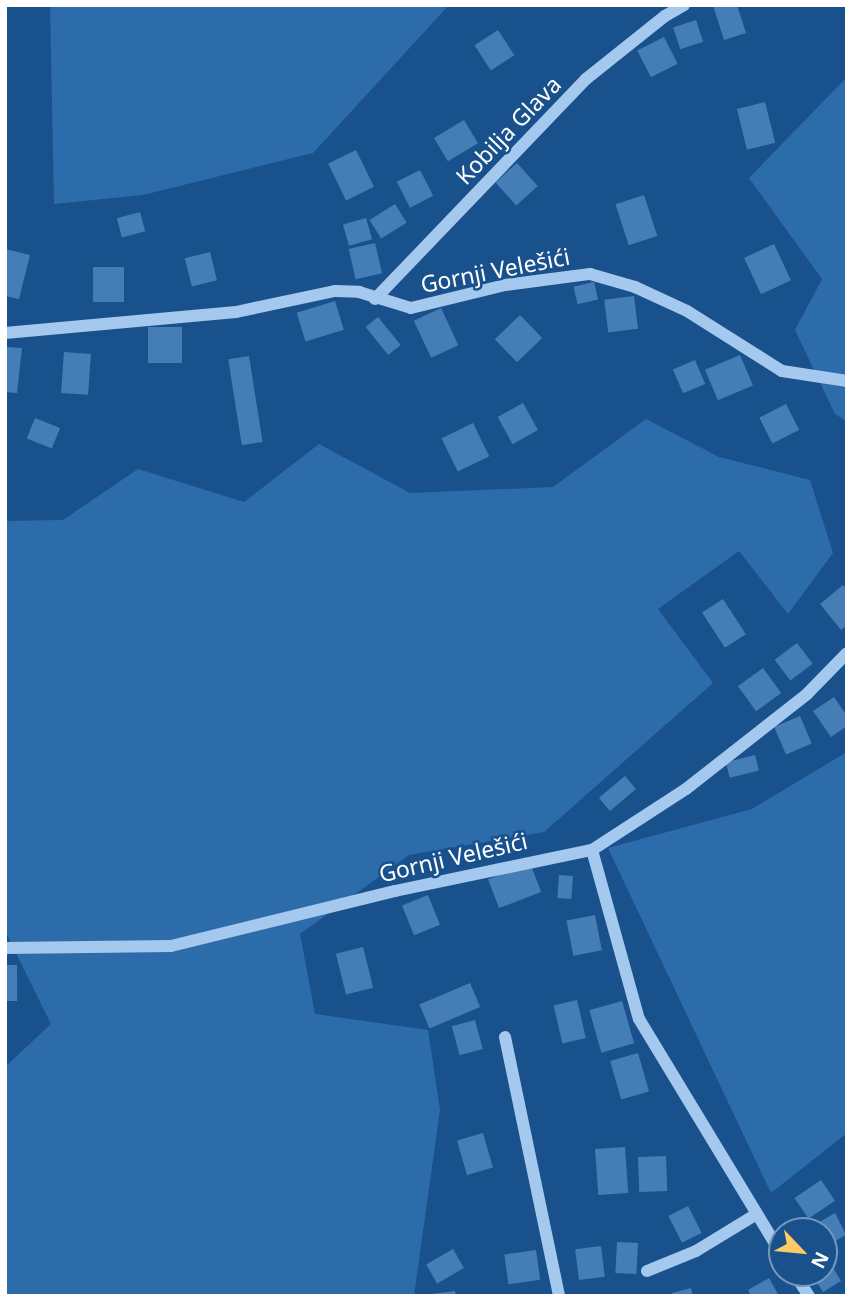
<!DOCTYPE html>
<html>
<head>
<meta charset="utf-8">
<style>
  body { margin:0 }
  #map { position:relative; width:852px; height:1301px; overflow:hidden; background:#19518d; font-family:"Noto Sans",sans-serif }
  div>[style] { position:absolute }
  .green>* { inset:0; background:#2c6cab }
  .building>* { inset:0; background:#457eb7; transform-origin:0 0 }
  .minor>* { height:12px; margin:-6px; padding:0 6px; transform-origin:6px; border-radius:6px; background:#a5c9ee }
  span { translate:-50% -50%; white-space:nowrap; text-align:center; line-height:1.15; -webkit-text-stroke:5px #19518d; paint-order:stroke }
  .street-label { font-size:23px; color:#fff }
  .frame { position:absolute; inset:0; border:7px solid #fff; pointer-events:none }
  .north { position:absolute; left:768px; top:1217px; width:70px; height:70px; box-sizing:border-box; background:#19518d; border:2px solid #7597bb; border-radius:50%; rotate:116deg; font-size:19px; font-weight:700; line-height:28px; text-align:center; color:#fff }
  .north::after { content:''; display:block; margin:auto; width:24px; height:32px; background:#ffca62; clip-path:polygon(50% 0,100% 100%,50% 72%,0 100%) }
</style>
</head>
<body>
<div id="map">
  <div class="green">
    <div style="clip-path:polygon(50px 5px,449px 5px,313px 153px,143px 195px,54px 204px)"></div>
    <div style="clip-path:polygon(847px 77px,847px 422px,835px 414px,795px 330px,822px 279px,749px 178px)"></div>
    <div style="clip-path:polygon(646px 419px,719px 457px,810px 480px,833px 553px,788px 614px,739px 551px,658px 609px,713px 683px,544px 832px,409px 855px,300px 934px,315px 1014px,428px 1030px,440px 1110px,414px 1296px,5px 1296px,5px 1067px,51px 1024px,5px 931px,5px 521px,63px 520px,138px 469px,244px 502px,319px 444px,410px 493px,553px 487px)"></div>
    <div style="clip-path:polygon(847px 752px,847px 1133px,771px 1193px,608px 848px,752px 809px)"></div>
  </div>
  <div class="building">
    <div style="clip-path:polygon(713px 5px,737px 5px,746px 33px,724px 40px)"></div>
    <div style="left:696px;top:20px;width:23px;height:24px;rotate:72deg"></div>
    <div style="left:498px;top:30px;width:30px;height:28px;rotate:57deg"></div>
    <div style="left:664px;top:37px;width:30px;height:30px;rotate:63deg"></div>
    <div style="left:765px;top:102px;width:42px;height:29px;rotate:76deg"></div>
    <div style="left:464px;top:120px;width:27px;height:35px;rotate:59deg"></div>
    <div style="left:356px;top:150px;width:41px;height:31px;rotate:64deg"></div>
    <div style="left:517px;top:163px;width:31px;height:29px;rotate:48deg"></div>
    <div style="left:420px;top:170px;width:29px;height:26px;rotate:63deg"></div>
    <div style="left:644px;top:195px;width:43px;height:30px;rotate:72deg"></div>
    <div style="left:395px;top:204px;width:22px;height:30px;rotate:58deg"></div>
    <div style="left:140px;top:212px;width:20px;height:24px;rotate:75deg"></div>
    <div style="left:366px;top:218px;width:22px;height:24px;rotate:74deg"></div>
    <div style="left:375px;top:243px;width:31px;height:27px;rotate:77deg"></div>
    <div style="left:774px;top:244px;width:40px;height:33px;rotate:65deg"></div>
    <div style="clip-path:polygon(5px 249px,30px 255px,19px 299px,5px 296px)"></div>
    <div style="left:210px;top:252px;width:29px;height:26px;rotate:76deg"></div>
    <div style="left:93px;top:267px;width:31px;height:35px"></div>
    <div style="left:594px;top:282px;width:18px;height:21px;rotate:77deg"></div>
    <div style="left:634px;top:296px;width:33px;height:30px;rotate:83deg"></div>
    <div style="left:335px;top:301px;width:30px;height:40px;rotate:73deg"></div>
    <div style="left:441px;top:308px;width:41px;height:30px;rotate:65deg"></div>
    <div style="left:520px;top:315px;width:32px;height:35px;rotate:46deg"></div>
    <div style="left:378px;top:317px;width:36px;height:16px;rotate:51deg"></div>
    <div style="left:148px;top:327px;width:34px;height:36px"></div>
    <div style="clip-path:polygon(5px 347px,22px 348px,17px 393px,5px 392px)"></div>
    <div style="left:64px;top:352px;width:27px;height:41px;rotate:4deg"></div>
    <div style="left:740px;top:355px;width:33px;height:38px;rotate:67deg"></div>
    <div style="left:249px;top:356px;width:87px;height:21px;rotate:81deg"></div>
    <div style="left:695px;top:360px;width:26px;height:24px;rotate:67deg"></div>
    <div style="left:523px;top:403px;width:31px;height:29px;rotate:61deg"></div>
    <div style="left:786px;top:404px;width:29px;height:30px;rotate:63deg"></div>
    <div style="left:35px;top:418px;width:27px;height:22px;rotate:22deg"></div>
    <div style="left:473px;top:423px;width:37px;height:35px;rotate:64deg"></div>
    <div style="clip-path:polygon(843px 585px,847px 589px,847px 625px,841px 630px,820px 604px)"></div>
    <div style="left:723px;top:599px;width:42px;height:25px;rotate:57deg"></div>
    <div style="left:797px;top:643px;width:26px;height:28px;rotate:53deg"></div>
    <div style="left:763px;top:668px;width:31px;height:31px;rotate:54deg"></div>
    <div style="clip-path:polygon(834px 697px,847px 716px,847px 726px,831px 737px,813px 711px)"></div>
    <div style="left:800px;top:716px;width:30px;height:28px;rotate:67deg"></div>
    <div style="left:755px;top:755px;width:16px;height:30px;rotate:76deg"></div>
    <div style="left:625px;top:776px;width:17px;height:34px;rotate:50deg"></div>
    <div style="left:530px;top:863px;width:31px;height:45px;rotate:69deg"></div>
    <div style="left:559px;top:875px;width:14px;height:23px;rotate:4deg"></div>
    <div style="left:428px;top:895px;width:32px;height:28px;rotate:68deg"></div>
    <div style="left:595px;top:915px;width:36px;height:29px;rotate:79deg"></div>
    <div style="left:363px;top:947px;width:42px;height:28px;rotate:76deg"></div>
    <div style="left:5px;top:965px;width:12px;height:36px"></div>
    <div style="left:470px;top:983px;width:26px;height:55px;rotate:67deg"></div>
    <div style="left:577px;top:1000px;width:39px;height:24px;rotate:77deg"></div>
    <div style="left:622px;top:1001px;width:44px;height:34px;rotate:74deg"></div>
    <div style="left:475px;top:1020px;width:30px;height:24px;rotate:75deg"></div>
    <div style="left:638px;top:1053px;width:40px;height:29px;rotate:74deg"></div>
    <div style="left:483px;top:1133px;width:36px;height:27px;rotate:74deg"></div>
    <div style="left:625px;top:1147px;width:46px;height:30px;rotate:86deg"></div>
    <div style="left:666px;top:1156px;width:35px;height:28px;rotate:88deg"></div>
    <div style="left:821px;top:1180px;width:25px;height:32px;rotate:56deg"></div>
    <div style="left:688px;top:1206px;width:30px;height:22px;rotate:63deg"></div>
    <div style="clip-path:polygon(835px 1213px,846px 1235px,828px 1245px,824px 1231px,820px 1231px,816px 1224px)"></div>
    <div style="left:617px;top:1242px;width:21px;height:31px;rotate:3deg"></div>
    <div style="left:601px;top:1246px;width:31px;height:26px;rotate:83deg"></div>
    <div style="left:453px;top:1249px;width:22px;height:31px;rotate:60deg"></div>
    <div style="left:536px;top:1250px;width:30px;height:32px;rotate:82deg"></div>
    <div style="clip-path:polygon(829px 1261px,841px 1281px,823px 1292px,811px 1273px,824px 1273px,824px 1264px)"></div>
    <div style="clip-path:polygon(769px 1278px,779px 1296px,751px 1296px,748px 1290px)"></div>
    <div style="clip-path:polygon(691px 1288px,693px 1296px,673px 1296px,672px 1293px)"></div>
    <div style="clip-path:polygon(455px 1291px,456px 1296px,431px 1296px,431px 1294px)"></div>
  </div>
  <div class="minor">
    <div style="left:375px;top:299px;width:305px;rotate:-46.2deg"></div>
    <div style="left:586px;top:79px;width:101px;rotate:-38.6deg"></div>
    <div style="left:665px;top:16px;width:22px;rotate:-30deg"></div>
    <div style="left:5px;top:333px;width:232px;rotate:-5.2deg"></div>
    <div style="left:236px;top:312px;width:101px;rotate:-12deg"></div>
    <div style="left:335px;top:291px;width:24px;rotate:2deg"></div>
    <div style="left:359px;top:292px;width:54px;rotate:17.1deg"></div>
    <div style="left:411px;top:308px;width:97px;rotate:-13.7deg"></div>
    <div style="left:505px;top:285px;width:86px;rotate:-7.4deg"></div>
    <div style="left:590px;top:274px;width:47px;rotate:16.1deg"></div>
    <div style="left:635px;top:287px;width:57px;rotate:24.8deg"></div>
    <div style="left:687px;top:311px;width:112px;rotate:32.3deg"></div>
    <div style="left:782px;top:371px;width:66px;rotate:8.7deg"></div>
    <div style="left:592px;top:850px;width:175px;rotate:74.5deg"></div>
    <div style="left:639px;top:1019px;width:276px;rotate:58.8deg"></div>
    <div style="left:5px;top:948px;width:166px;rotate:-0.7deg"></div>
    <div style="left:171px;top:946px;width:231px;rotate:-13.8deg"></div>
    <div style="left:395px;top:891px;width:201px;rotate:-11.8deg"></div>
    <div style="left:592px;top:850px;width:112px;rotate:-33deg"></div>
    <div style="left:686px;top:789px;width:154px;rotate:-38.1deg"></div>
    <div style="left:807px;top:694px;width:57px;rotate:-45.7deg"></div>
    <div style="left:505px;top:1037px;width:265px;rotate:78.2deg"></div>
    <div style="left:647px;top:1271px;width:53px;rotate:-22.2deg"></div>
    <div style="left:696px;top:1251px;width:69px;rotate:-31.4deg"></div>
    <div style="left:794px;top:1273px;width:27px;rotate:57deg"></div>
  </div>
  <div class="street-label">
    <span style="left:508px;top:130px;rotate:-46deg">Kobilja Glava</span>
    <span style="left:495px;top:270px;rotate:-11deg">Gornji Velešići</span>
    <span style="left:453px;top:857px;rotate:-13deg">Gornji Velešići</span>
  </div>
  <div class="frame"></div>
  <div class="north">N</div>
</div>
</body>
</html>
